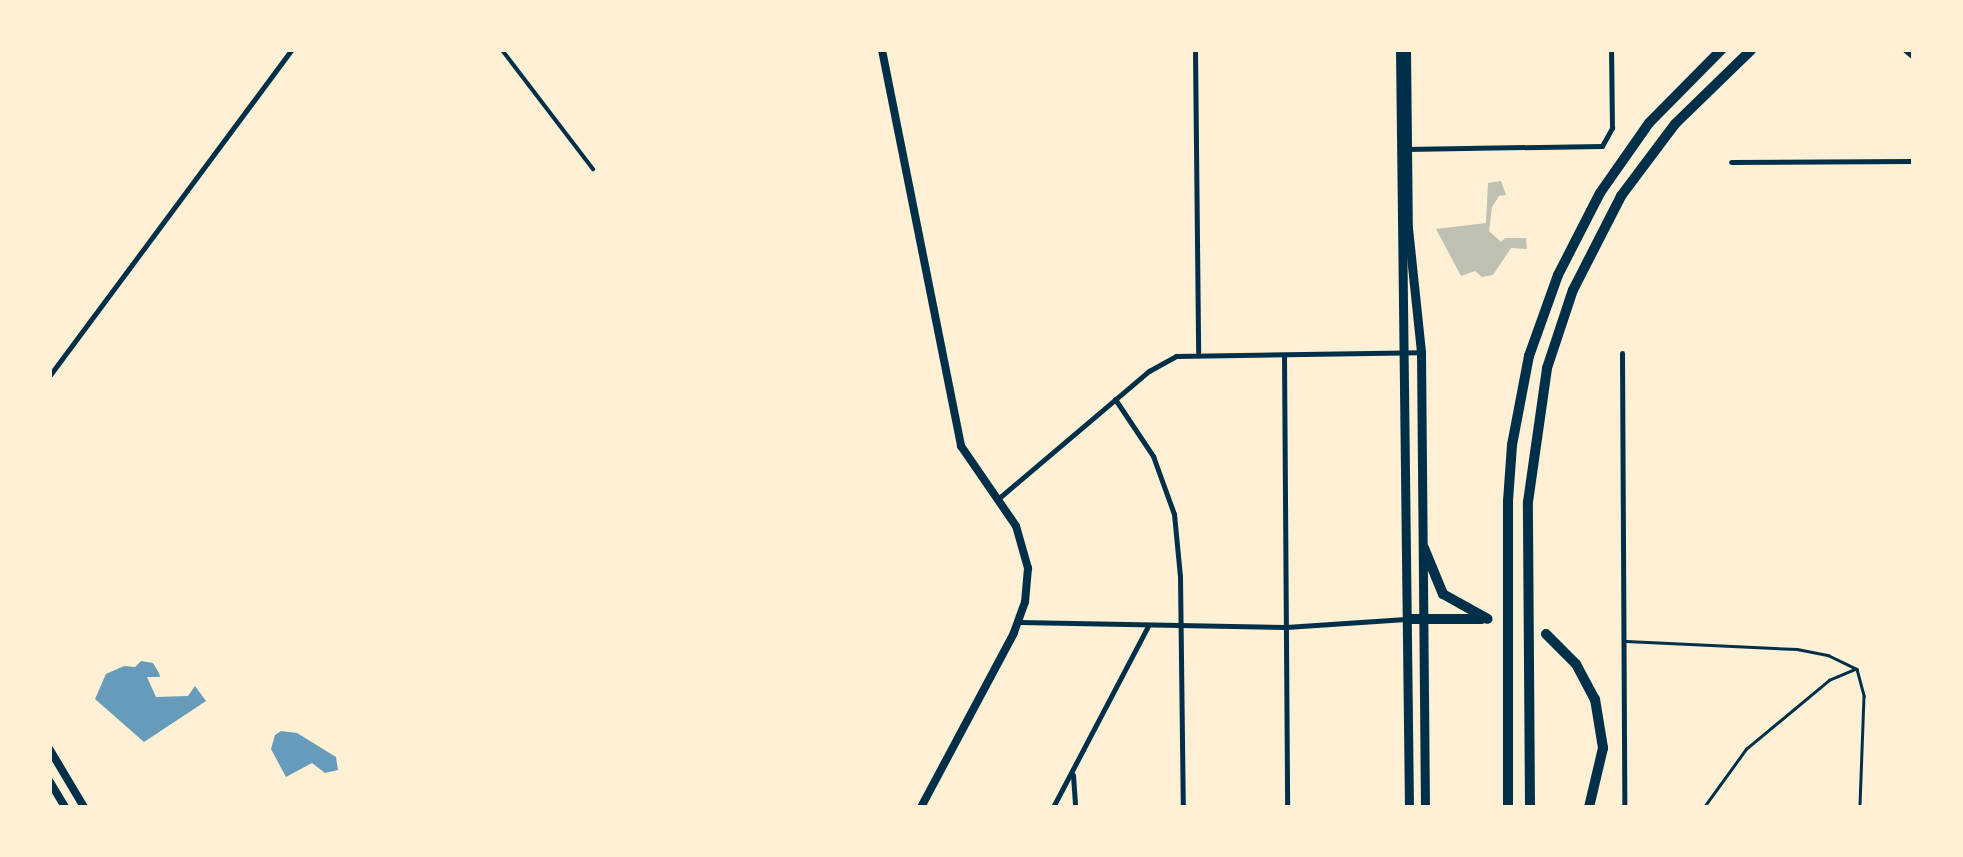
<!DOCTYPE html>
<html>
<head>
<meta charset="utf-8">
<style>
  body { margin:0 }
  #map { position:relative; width:1963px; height:857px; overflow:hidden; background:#fdf0d5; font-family:"Exo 2",sans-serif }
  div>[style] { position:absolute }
  .water>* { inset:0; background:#669bbc }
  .building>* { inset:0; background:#bec0b2 }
  .service>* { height:2.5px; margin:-1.25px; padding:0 1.25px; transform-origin:1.25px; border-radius:1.25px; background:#003049 }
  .pedestrian>* { height:4px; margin:-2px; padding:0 2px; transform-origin:2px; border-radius:2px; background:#003049 }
  .minor>* { height:5px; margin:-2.5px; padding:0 2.5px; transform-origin:2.5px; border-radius:2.5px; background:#003049 }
  .secondary>* { height:8px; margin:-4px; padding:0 4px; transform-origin:4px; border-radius:4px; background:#003049 }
  .primary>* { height:9px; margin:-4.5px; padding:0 4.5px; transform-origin:4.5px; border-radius:4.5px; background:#003049 }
  .motorway>* { height:10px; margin:-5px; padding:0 5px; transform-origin:5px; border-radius:5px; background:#003049 }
  span { translate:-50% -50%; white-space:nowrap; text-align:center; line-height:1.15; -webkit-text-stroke:10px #fdf0d5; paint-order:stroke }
  .frame { position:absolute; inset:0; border:52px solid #fdf0d5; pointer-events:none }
</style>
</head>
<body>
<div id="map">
  <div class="water">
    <div style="clip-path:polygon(141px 661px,153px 663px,159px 673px,160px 677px,147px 677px,156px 697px,188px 696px,195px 686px,206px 701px,144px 742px,95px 699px,106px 674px,124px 666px,135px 667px)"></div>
    <div style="clip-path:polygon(281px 731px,297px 733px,336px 757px,338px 770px,325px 773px,312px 763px,286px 777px,271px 749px,275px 735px)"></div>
  </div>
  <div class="building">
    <div style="clip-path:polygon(1501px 181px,1506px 195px,1499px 196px,1492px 207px,1489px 231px,1501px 242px,1505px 238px,1526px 238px,1527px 249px,1511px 248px,1493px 275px,1482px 277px,1475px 271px,1461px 276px,1436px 229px,1486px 223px,1488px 183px)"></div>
  </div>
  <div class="service">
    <div style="left:1626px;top:641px;width:171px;rotate:2.7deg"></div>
    <div style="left:1797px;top:649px;width:32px;rotate:11deg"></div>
    <div style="left:1828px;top:655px;width:32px;rotate:26deg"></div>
    <div style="left:1857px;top:669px;width:28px;rotate:75deg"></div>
    <div style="left:1864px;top:696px;width:111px;rotate:92.1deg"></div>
    <div style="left:1704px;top:807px;width:72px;rotate:-54.1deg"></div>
    <div style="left:1746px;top:749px;width:108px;rotate:-39.7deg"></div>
    <div style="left:1829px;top:680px;width:28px;rotate:-23deg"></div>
  </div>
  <div class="pedestrian">
    <div style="left:502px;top:50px;width:150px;rotate:52.6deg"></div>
  </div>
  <div class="minor">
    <div style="left:1195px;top:50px;width:302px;rotate:89.4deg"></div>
    <div style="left:1905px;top:50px;width:11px;rotate:41deg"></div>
    <div style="left:1405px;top:149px;width:197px;rotate:-0.9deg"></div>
    <div style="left:1602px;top:146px;width:21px;rotate:-61deg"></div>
    <div style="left:1612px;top:128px;width:78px;rotate:-90.7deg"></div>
    <div style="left:1731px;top:162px;width:182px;rotate:-0.3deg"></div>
    <div style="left:1622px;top:353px;width:454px;rotate:89.7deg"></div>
    <div style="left:1284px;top:355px;width:452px;rotate:89.6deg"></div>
    <div style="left:50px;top:375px;width:405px;rotate:-53.4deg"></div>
    <div style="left:1115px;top:399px;width:69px;rotate:56.3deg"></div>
    <div style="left:1153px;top:456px;width:62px;rotate:70.1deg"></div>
    <div style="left:1174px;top:514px;width:62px;rotate:84.5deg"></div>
    <div style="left:1180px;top:576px;width:231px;rotate:89.3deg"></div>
    <div style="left:999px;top:498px;width:197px;rotate:-40.3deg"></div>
    <div style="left:1149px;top:371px;width:31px;rotate:-29deg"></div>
    <div style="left:1176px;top:356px;width:244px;rotate:-0.9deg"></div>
    <div style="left:1020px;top:622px;width:266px;rotate:1.1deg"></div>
    <div style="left:1286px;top:627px;width:120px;rotate:-3.8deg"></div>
    <div style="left:1073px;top:775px;width:32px;rotate:86deg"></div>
    <div style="left:1053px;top:807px;width:204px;rotate:-62.3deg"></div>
  </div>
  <div class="secondary">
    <div style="left:882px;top:50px;width:404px;rotate:78.7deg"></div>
    <div style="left:961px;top:446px;width:97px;rotate:55.5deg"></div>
    <div style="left:1016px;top:526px;width:44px;rotate:74.1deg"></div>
    <div style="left:1028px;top:568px;width:34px;rotate:95deg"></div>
    <div style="left:1025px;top:602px;width:33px;rotate:110deg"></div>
    <div style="left:1014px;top:633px;width:197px;rotate:118.1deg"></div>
    <div style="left:50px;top:750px;width:66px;rotate:59.2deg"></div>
    <div style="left:50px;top:782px;width:29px;rotate:59deg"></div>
  </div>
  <div class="primary">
    <div style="left:1400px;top:50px;width:757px;rotate:89.32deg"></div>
    <div style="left:1406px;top:50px;width:178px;rotate:89.4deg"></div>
    <div style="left:1408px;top:228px;width:125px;rotate:84deg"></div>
    <div style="left:1421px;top:352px;width:455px;rotate:89.5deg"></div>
  </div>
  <div class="motorway">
    <div style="left:1424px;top:548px;width:50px;rotate:67.6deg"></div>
    <div style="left:1443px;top:594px;width:51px;rotate:29.1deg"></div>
    <div style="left:1408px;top:619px;width:74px"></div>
    <div style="left:1546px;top:634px;width:42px;rotate:45deg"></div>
    <div style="left:1576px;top:664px;width:40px;rotate:62deg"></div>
    <div style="left:1595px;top:699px;width:50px;rotate:80.7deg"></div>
    <div style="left:1603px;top:748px;width:61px;rotate:103.3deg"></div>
    <div style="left:1508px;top:807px;width:306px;rotate:-90deg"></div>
    <div style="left:1508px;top:501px;width:56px;rotate:-85.9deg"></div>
    <div style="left:1512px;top:445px;width:91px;rotate:-79.2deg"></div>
    <div style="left:1529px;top:356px;width:86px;rotate:-70.3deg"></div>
    <div style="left:1558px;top:275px;width:92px;rotate:-62.9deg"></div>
    <div style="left:1600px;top:193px;width:85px;rotate:-55deg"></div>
    <div style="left:1649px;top:123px;width:103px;rotate:-45.4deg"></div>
    <div style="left:1530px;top:807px;width:305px;rotate:-90.4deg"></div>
    <div style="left:1528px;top:502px;width:135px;rotate:-81.9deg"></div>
    <div style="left:1547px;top:368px;width:82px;rotate:-71.6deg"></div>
    <div style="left:1573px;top:290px;width:106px;rotate:-62.9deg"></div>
    <div style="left:1621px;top:196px;width:90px;rotate:-53.1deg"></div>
    <div style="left:1675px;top:124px;width:106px;rotate:-44.2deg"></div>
  </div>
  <div class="frame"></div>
</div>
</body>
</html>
